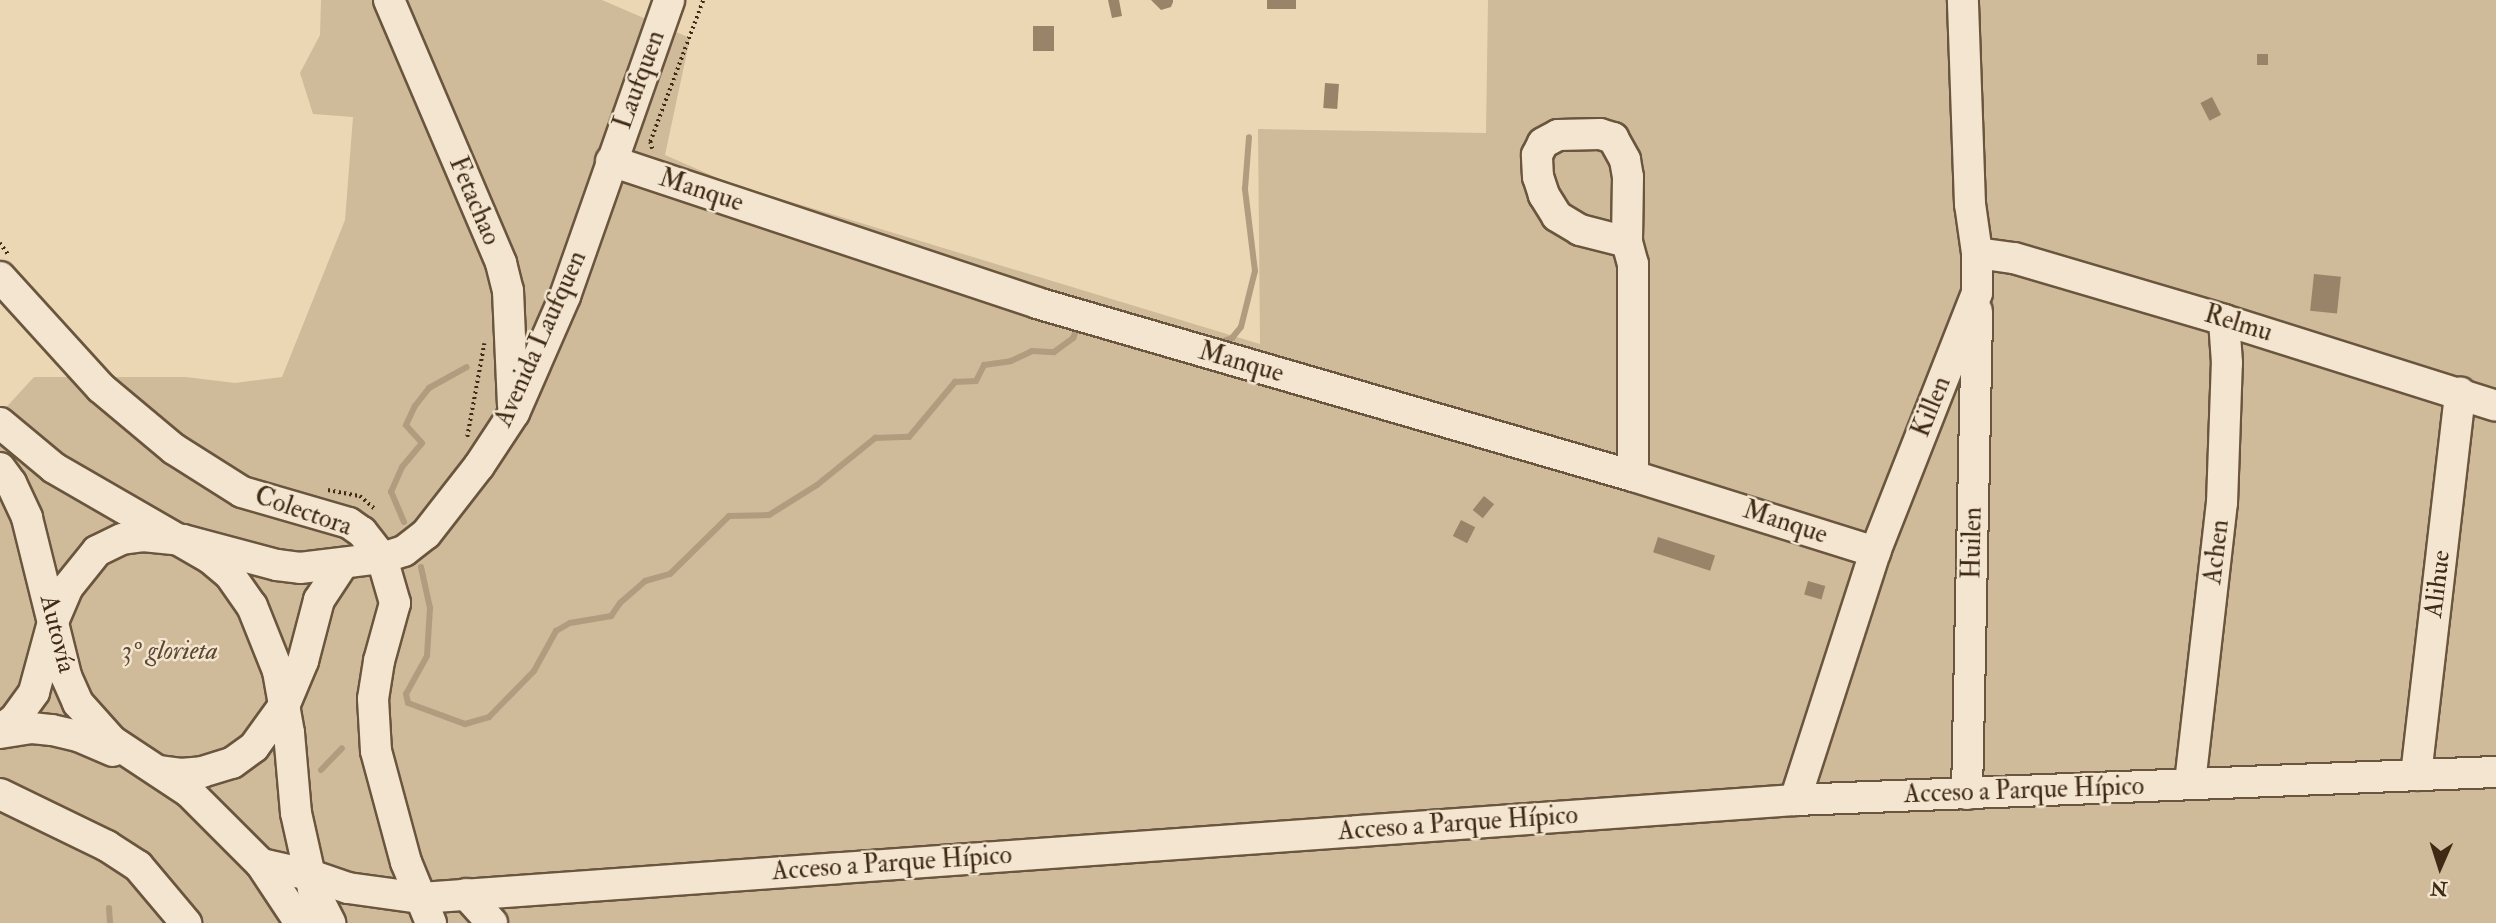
<!DOCTYPE html>
<html>
<head>
<meta charset="utf-8">
<style>
  body { margin:0 }
  #map { position:relative; width:2496px; height:923px; overflow:hidden; background:#ecd7b5; font-family:"IM FELL Double Pica",serif }
  div>[style] { position:absolute }
  .green>* { inset:0; background:#cfba9a }
  .stream>* { height:6px; margin:-3px; padding:0 3px; transform-origin:3px; border-radius:3px; background:#b19c7f }
  .building>* { inset:0; background:#998469; transform-origin:0 0 }
  .path>* { height:3.5px; margin-top:-1.75px; transform-origin:0; background:repeating-linear-gradient(90deg,#3f2a16 0 2px,transparent 0 5.5px) }
  .roads { filter:drop-shadow(2px 0 #6a553e) drop-shadow(-2px 0 #6a553e) drop-shadow(0 2px #6a553e) drop-shadow(0 -2px #6a553e) }
  .minor>* { height:30px; margin:-15px; padding:0 15px; transform-origin:15px; border-radius:15px; background:#f3e5cf }
  span { translate:-50% -50%; white-space:nowrap; text-align:center; line-height:1.15; -webkit-text-stroke:5px #f3e5cf; paint-order:stroke }
  .street-label { font-size:26px; color:#3f2a16 }
  .park-label { font-size:26px; color:#5c4730; font-style:italic }
  .north { position:absolute; left:2405px; top:832px; width:70px; height:70px; -webkit-text-stroke:5px #f3e5cf; paint-order:stroke; rotate:183deg; font-size:19px; font-weight:700; line-height:28px; text-align:center; color:#3f2a16 }
  .north::after { content:''; display:block; margin:auto; width:24px; height:32px; background:#3f2a16; clip-path:polygon(50% 0,100% 100%,50% 72%,0 100%) }
</style>
</head>
<body>
<div id="map">
  <div class="green">
    <div style="clip-path:polygon(321px 0,602px 0,690px 38px,665px 155px,729px 183px,1260px 344px,1258px 129px,1486px 133px,1488px 0,2496px 0,2496px 923px,0 923px,0 414px,34px 377px,186px 377px,235px 383px,282px 377px,345px 220px,353px 117px,313px 114px,300px 73px,320px 35px)"></div>
  </div>
  <div class="stream">
    <div style="left:1217px;top:343px;width:16px;rotate:-18deg"></div>
    <div style="left:1232px;top:338px;width:14px;rotate:-51deg"></div>
    <div style="left:1241px;top:327px;width:58px;rotate:-76deg"></div>
    <div style="left:1255px;top:271px;width:83px;rotate:-97deg"></div>
    <div style="left:1245px;top:189px;width:52px;rotate:-85.6deg"></div>
    <div style="left:404px;top:522px;width:33px;rotate:-113deg"></div>
    <div style="left:391px;top:492px;width:27px;rotate:-66deg"></div>
    <div style="left:402px;top:467px;width:31px;rotate:-50deg"></div>
    <div style="left:422px;top:443px;width:24px;rotate:-132deg"></div>
    <div style="left:406px;top:425px;width:21px;rotate:-65deg"></div>
    <div style="left:415px;top:406px;width:23px;rotate:-52deg"></div>
    <div style="left:429px;top:388px;width:43px;rotate:-28.9deg"></div>
    <div style="left:421px;top:567px;width:42px;rotate:77.6deg"></div>
    <div style="left:430px;top:608px;width:48px;rotate:93.6deg"></div>
    <div style="left:427px;top:656px;width:43px;rotate:118.9deg"></div>
    <div style="left:406px;top:694px;width:9px;rotate:77deg"></div>
    <div style="left:408px;top:703px;width:61px;rotate:20.2deg"></div>
    <div style="left:465px;top:724px;width:25px;rotate:-16deg"></div>
    <div style="left:489px;top:717px;width:64px;rotate:-45.6deg"></div>
    <div style="left:534px;top:671px;width:46px;rotate:-61.2deg"></div>
    <div style="left:556px;top:631px;width:16px;rotate:-30deg"></div>
    <div style="left:570px;top:623px;width:42px;rotate:-9.7deg"></div>
    <div style="left:611px;top:616px;width:16px;rotate:-55deg"></div>
    <div style="left:620px;top:603px;width:33px;rotate:-41deg"></div>
    <div style="left:645px;top:581px;width:26px;rotate:-16deg"></div>
    <div style="left:670px;top:574px;width:83px;rotate:-44.5deg"></div>
    <div style="left:729px;top:516px;width:40px;rotate:-1.4deg"></div>
    <div style="left:769px;top:515px;width:57px;rotate:-32deg"></div>
    <div style="left:817px;top:485px;width:75px;rotate:-39deg"></div>
    <div style="left:875px;top:438px;width:34px;rotate:-2deg"></div>
    <div style="left:909px;top:437px;width:72px;rotate:-50.1deg"></div>
    <div style="left:955px;top:382px;width:21px;rotate:-3deg"></div>
    <div style="left:976px;top:381px;width:18px;rotate:-63deg"></div>
    <div style="left:984px;top:365px;width:27px;rotate:-8deg"></div>
    <div style="left:1011px;top:361px;width:23px;rotate:-25deg"></div>
    <div style="left:1032px;top:351px;width:22px;rotate:3deg"></div>
    <div style="left:1054px;top:352px;width:24px;rotate:-36deg"></div>
    <div style="left:1073px;top:338px;width:12px;rotate:-66deg"></div>
    <div style="left:1078px;top:327px;width:4px;rotate:-27deg"></div>
    <div style="left:321px;top:770px;width:30px;rotate:-46deg"></div>
    <div style="left:109px;top:908px;width:15px;rotate:86deg"></div>
  </div>
  <div class="building">
    <div style="clip-path:polygon(1108px 0,1119px 0,1122px 16px,1112px 18px)"></div>
    <div style="clip-path:polygon(1151px 0,1173px 0,1173px 2px,1171px 7px,1161px 10px)"></div>
    <div style="left:1267px;top:0;width:29px;height:9px"></div>
    <div style="left:1033px;top:26px;width:21px;height:25px"></div>
    <div style="left:2257px;top:54px;width:11px;height:11px"></div>
    <div style="left:1325px;top:83px;width:14px;height:25px;rotate:4deg"></div>
    <div style="left:2212px;top:97px;width:20px;height:13px;rotate:63deg"></div>
    <div style="left:2314px;top:274px;width:27px;height:37px;rotate:6deg"></div>
    <div style="left:1484px;top:496px;width:13px;height:18px;rotate:39deg"></div>
    <div style="left:1461px;top:520px;width:16px;height:18px;rotate:27deg"></div>
    <div style="left:1658px;top:537px;width:60px;height:16px;rotate:18deg"></div>
    <div style="left:1808px;top:581px;width:18px;height:14px;rotate:16deg"></div>
  </div>
  <div class="path">
    <div style="left:652px;top:149px;width:7px;rotate:-106deg"></div>
    <div style="left:650px;top:142px;width:152px;rotate:-69.5deg"></div>
    <div style="left:0;top:243px;width:14px;rotate:54deg"></div>
    <div style="left:467px;top:437px;width:95px;rotate:-79.6deg"></div>
    <div style="left:328px;top:490px;width:33px;rotate:11deg"></div>
    <div style="left:360px;top:496px;width:20px;rotate:41deg"></div>
  </div>
  <div class="roads">
    <div class="minor">
      <div style="left:389px;top:0;width:286px;rotate:66.9deg"></div>
      <div style="left:501px;top:263px;width:29px;rotate:76deg"></div>
      <div style="left:508px;top:291px;width:115px;rotate:87.5deg"></div>
      <div style="left:611px;top:161px;width:449px;rotate:18.4deg"></div>
      <div style="left:1037px;top:303px;width:621px;rotate:16.19deg"></div>
      <div style="left:1633px;top:476px;width:254px;rotate:17.4deg"></div>
      <div style="left:1627px;top:242px;width:49px;rotate:-165.7deg"></div>
      <div style="left:1580px;top:230px;width:27px;rotate:-149deg"></div>
      <div style="left:1557px;top:216px;width:25px;rotate:-122deg"></div>
      <div style="left:1544px;top:195px;width:19px;rotate:-108deg"></div>
      <div style="left:1538px;top:177px;width:22px;rotate:-93deg"></div>
      <div style="left:1537px;top:155px;width:13px;rotate:-63deg"></div>
      <div style="left:1543px;top:143px;width:17px;rotate:-28deg"></div>
      <div style="left:1558px;top:135px;width:42px;rotate:-1.4deg"></div>
      <div style="left:1600px;top:134px;width:14px;rotate:17deg"></div>
      <div style="left:1613px;top:138px;width:25px;rotate:61deg"></div>
      <div style="left:1625px;top:160px;width:17px;rotate:80deg"></div>
      <div style="left:1628px;top:177px;width:65px;rotate:90.9deg"></div>
      <div style="left:1627px;top:242px;width:23px;rotate:75deg"></div>
      <div style="left:1633px;top:264px;width:212px;rotate:90deg"></div>
      <div style="left:1977px;top:253px;width:37px;rotate:8deg"></div>
      <div style="left:2014px;top:258px;width:219px;rotate:16.4deg"></div>
      <div style="left:2224px;top:320px;width:285px;rotate:17.5deg"></div>
      <div style="left:0;top:277px;width:150px;rotate:47.7deg"></div>
      <div style="left:101px;top:388px;width:95px;rotate:39.9deg"></div>
      <div style="left:174px;top:449px;width:80px;rotate:32.3deg"></div>
      <div style="left:242px;top:492px;width:111px;rotate:16.2deg"></div>
      <div style="left:349px;top:523px;width:16px;rotate:35deg"></div>
      <div style="left:362px;top:532px;width:33px;rotate:52deg"></div>
      <div style="left:382px;top:558px;width:47px;rotate:73.9deg"></div>
      <div style="left:395px;top:603px;width:60px;rotate:105.4deg"></div>
      <div style="left:379px;top:661px;width:38px;rotate:99deg"></div>
      <div style="left:373px;top:699px;width:52px;rotate:86.7deg"></div>
      <div style="left:376px;top:751px;width:115px;rotate:74.9deg"></div>
      <div style="left:406px;top:862px;width:66px;rotate:67.7deg"></div>
      <div style="left:0;top:423px;width:70px;rotate:39.8deg"></div>
      <div style="left:54px;top:468px;width:180px;rotate:30deg"></div>
      <div style="left:210px;top:558px;width:26px;rotate:40deg"></div>
      <div style="left:230px;top:575px;width:38px;rotate:55deg"></div>
      <div style="left:252px;top:606px;width:70px;rotate:68.2deg"></div>
      <div style="left:278px;top:671px;width:63px;rotate:79.9deg"></div>
      <div style="left:289px;top:733px;width:80px;rotate:85deg"></div>
      <div style="left:296px;top:813px;width:78px;rotate:77.4deg"></div>
      <div style="left:313px;top:889px;width:38px;rotate:63deg"></div>
      <div style="left:0;top:468px;width:19px;rotate:54deg"></div>
      <div style="left:11px;top:483px;width:38px;rotate:65deg"></div>
      <div style="left:27px;top:518px;width:163px;rotate:76.1deg"></div>
      <div style="left:66px;top:676px;width:30px;rotate:66deg"></div>
      <div style="left:78px;top:703px;width:51px;rotate:48.2deg"></div>
      <div style="left:112px;top:741px;width:92px;rotate:33.5deg"></div>
      <div style="left:189px;top:792px;width:102px;rotate:45deg"></div>
      <div style="left:261px;top:864px;width:71px;rotate:56.5deg"></div>
      <div style="left:0;top:730px;width:17px;rotate:-36deg"></div>
      <div style="left:14px;top:720px;width:34px;rotate:-54deg"></div>
      <div style="left:34px;top:692px;width:73px;rotate:-74.8deg"></div>
      <div style="left:53px;top:622px;width:38px;rotate:-67deg"></div>
      <div style="left:68px;top:587px;width:46px;rotate:-51.1deg"></div>
      <div style="left:97px;top:551px;width:28px;rotate:-26deg"></div>
      <div style="left:122px;top:539px;width:21px;rotate:-8deg"></div>
      <div style="left:143px;top:536px;width:40px;rotate:5.7deg"></div>
      <div style="left:183px;top:540px;width:97px;rotate:14.9deg"></div>
      <div style="left:277px;top:565px;width:23px;rotate:7deg"></div>
      <div style="left:300px;top:568px;width:83px;rotate:-7deg"></div>
      <div style="left:382px;top:558px;width:23px;rotate:-18deg"></div>
      <div style="left:404px;top:551px;width:28px;rotate:-38deg"></div>
      <div style="left:426px;top:534px;width:86px;rotate:-52.1deg"></div>
      <div style="left:479px;top:466px;width:64px;rotate:-56.6deg"></div>
      <div style="left:514px;top:413px;width:128px;rotate:-66.4deg"></div>
      <div style="left:565px;top:296px;width:314px;rotate:-70.6deg"></div>
      <div style="left:0;top:733px;width:32px;rotate:-9deg"></div>
      <div style="left:32px;top:728px;width:20px;rotate:6deg"></div>
      <div style="left:52px;top:730px;width:27px;rotate:13deg"></div>
      <div style="left:78px;top:736px;width:38px;rotate:23deg"></div>
      <div style="left:158px;top:771px;width:23px;rotate:7deg"></div>
      <div style="left:181px;top:774px;width:21px;rotate:-5deg"></div>
      <div style="left:202px;top:772px;width:31px;rotate:-17deg"></div>
      <div style="left:232px;top:763px;width:27px;rotate:-36deg"></div>
      <div style="left:254px;top:747px;width:53px;rotate:-54.2deg"></div>
      <div style="left:285px;top:704px;width:47px;rotate:-67.3deg"></div>
      <div style="left:303px;top:661px;width:63px;rotate:-75.3deg"></div>
      <div style="left:319px;top:600px;width:42px;rotate:-56.7deg"></div>
      <div style="left:2416px;top:775px;width:385px;rotate:-83.4deg"></div>
      <div style="left:2190px;top:783px;width:282px;rotate:-83.5deg"></div>
      <div style="left:2222px;top:503px;width:140px;rotate:-88deg"></div>
      <div style="left:2227px;top:363px;width:43px;rotate:-94deg"></div>
      <div style="left:0;top:794px;width:119px;rotate:25.9deg"></div>
      <div style="left:107px;top:846px;width:37px;rotate:33deg"></div>
      <div style="left:138px;top:866px;width:75px;rotate:49.9deg"></div>
      <div style="left:1967px;top:794px;width:483px;rotate:-88.8deg"></div>
      <div style="left:1795px;top:800px;width:261px;rotate:-72.1deg"></div>
      <div style="left:1875px;top:552px;width:278px;rotate:-68.5deg"></div>
      <div style="left:1977px;top:293px;width:40px;rotate:-90deg"></div>
      <div style="left:1977px;top:253px;width:49px;rotate:-98.1deg"></div>
      <div style="left:1970px;top:204px;width:204px;rotate:-92deg"></div>
      <div style="left:261px;top:864px;width:50px;rotate:12.7deg"></div>
      <div style="left:310px;top:875px;width:40px;rotate:18.9deg"></div>
      <div style="left:348px;top:888px;width:74px;rotate:7.8deg"></div>
      <div style="left:421px;top:898px;width:1377px;rotate:-4.08deg"></div>
      <div style="left:1795px;top:800px;width:702px;rotate:-2.29deg"></div>
      <div style="left:466px;top:894px;width:39px;rotate:48deg"></div>
    </div>
  </div>
  <div class="street-label">
    <span style="left:640px;top:80px;rotate:-70deg">Laufquen</span>
    <span style="left:701px;top:191px;rotate:18deg">Manque</span>
    <span style="left:474px;top:201px;rotate:67deg">Fetachao</span>
    <span style="left:2238px;top:324px;rotate:17deg">Relmu</span>
    <span style="left:541px;top:339px;rotate:-66deg">Avenida Laufquen</span>
    <span style="left:1241px;top:363px;rotate:16deg">Manque</span>
    <span style="left:1932px;top:407px;rotate:-68deg">Killen</span>
    <span style="left:303px;top:512px;rotate:19deg">Colectora</span>
    <span style="left:1785px;top:523px;rotate:18deg">Manque</span>
    <span style="left:1973px;top:543px;rotate:-89deg">Huilen</span>
    <span style="left:2217px;top:552px;rotate:-83deg">Achen</span>
    <span style="left:2438px;top:584px;rotate:-83deg">Alihue</span>
    <span style="left:57px;top:634px;rotate:76deg">Autovía</span>
    <span style="left:2024px;top:791px;rotate:-2deg">Acceso a Parque Hípico</span>
    <span style="left:1458px;top:824px;rotate:-4deg">Acceso a Parque Hípico</span>
    <span style="left:892px;top:864px;rotate:-4deg">Acceso a Parque Hípico</span>
  </div>
  <div class="park-label">
    <span style="left:170px;top:652px">3º glorieta</span>
  </div>
  <div class="north">N</div>
</div>
</body>
</html>
